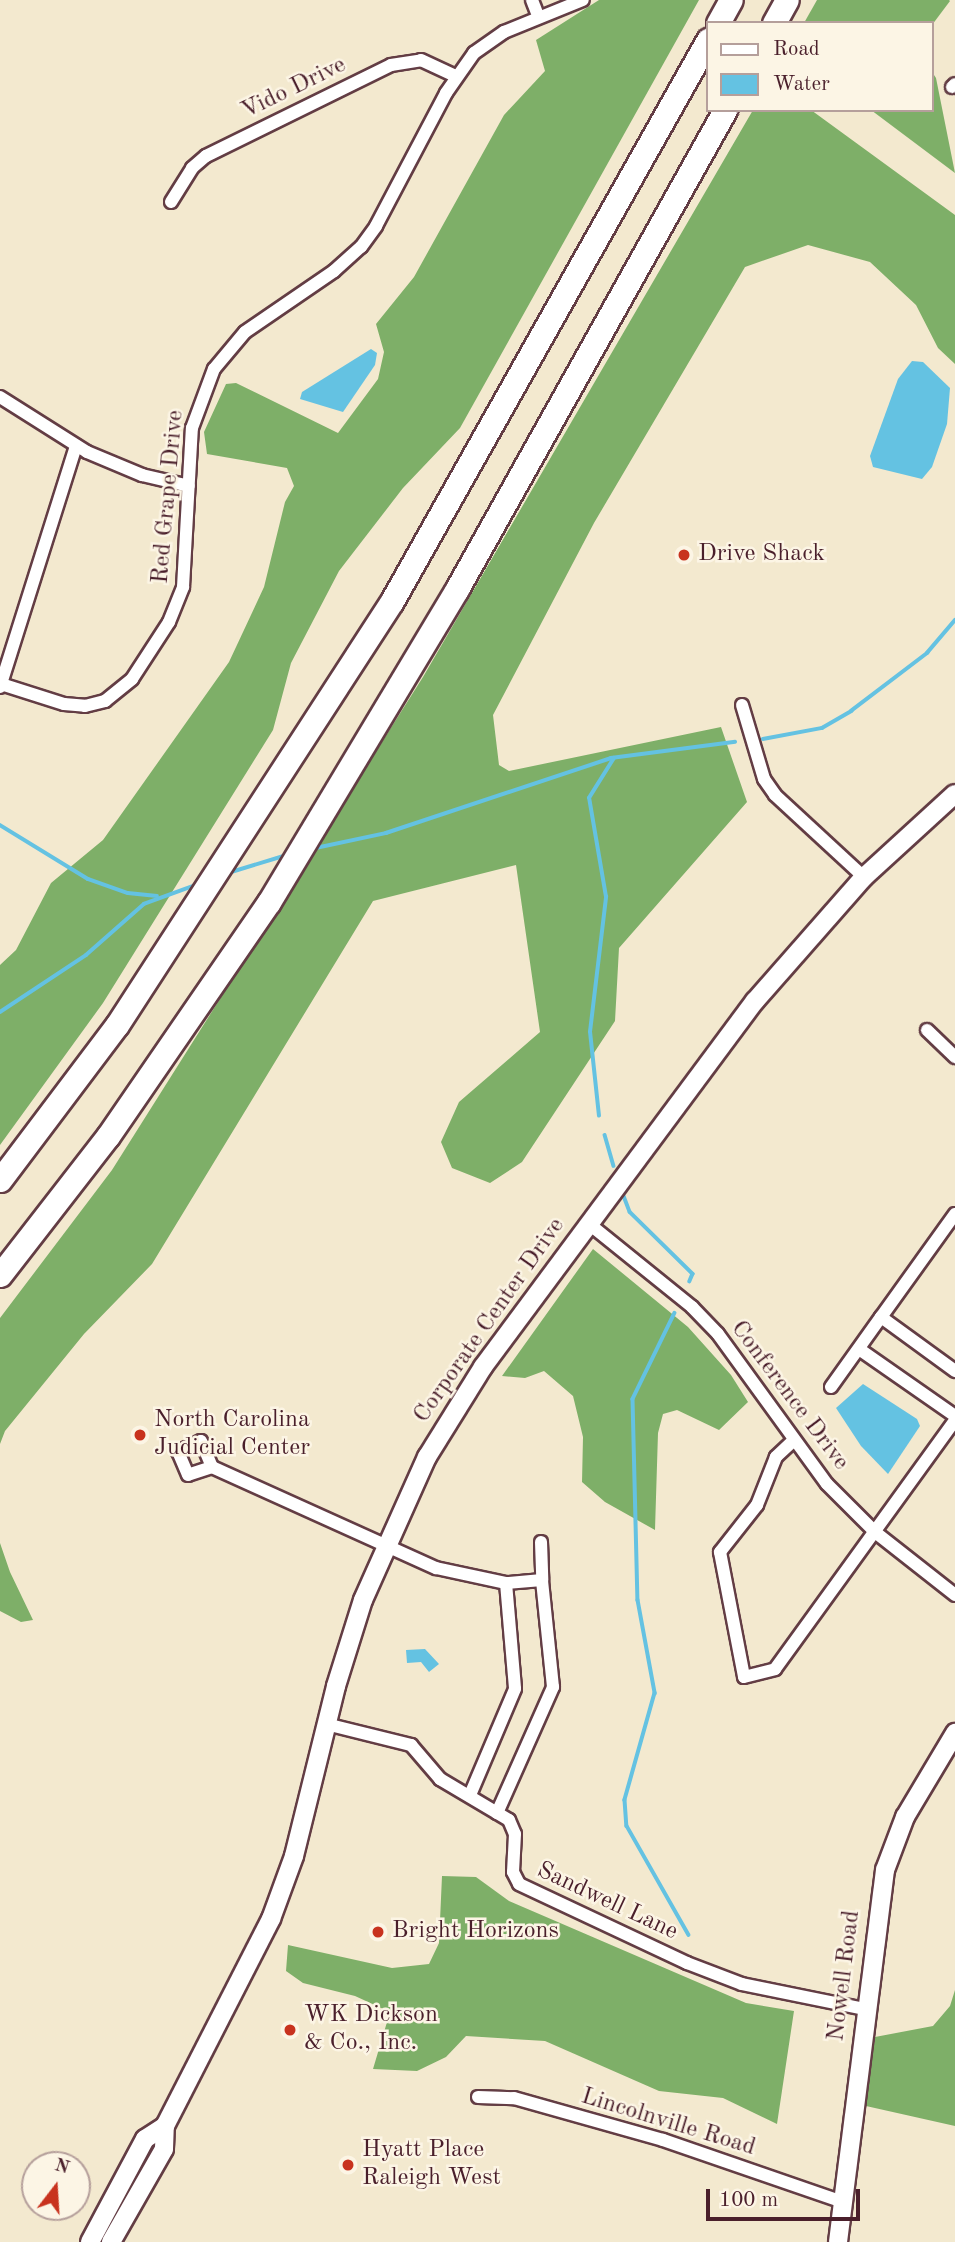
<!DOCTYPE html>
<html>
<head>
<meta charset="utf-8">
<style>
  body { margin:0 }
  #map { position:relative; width:955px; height:2242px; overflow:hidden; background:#f3e9cf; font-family:"Old Standard TT",serif }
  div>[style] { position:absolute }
  .forest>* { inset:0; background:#7eaf68 }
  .water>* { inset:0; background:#64c2e2 }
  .stream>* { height:3.5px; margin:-1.75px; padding:0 1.75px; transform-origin:1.75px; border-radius:1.75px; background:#64c2e2 }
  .roads { filter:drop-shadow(2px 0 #633d44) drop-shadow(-2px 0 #633d44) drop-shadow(0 2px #633d44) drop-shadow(0 -2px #633d44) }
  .street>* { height:12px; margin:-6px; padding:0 6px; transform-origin:6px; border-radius:6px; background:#fff }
  .secondary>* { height:18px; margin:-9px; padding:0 9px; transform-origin:9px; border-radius:9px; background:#fff }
  .highway>* { height:23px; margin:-11.5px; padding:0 11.5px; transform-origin:11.5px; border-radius:11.5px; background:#fff }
  .dots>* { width:19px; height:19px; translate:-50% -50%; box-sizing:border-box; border:4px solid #fcf5e5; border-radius:50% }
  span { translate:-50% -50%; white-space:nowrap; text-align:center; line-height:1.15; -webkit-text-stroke:5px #fcf5e5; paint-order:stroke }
  .street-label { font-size:24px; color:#4a1f2b }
  .poi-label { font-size:24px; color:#4a1f2b }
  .left { translate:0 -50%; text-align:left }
  .legend { position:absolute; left:706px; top:21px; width:228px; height:91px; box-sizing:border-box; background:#fcf5e5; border:2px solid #b59f9b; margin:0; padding:9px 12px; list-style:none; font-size:21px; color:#4a1f2b }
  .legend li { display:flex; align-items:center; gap:14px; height:35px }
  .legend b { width:35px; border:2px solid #b59f9b }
  .north { position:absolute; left:21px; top:2151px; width:70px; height:70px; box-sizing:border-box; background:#fcf5e5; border:2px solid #b59f9b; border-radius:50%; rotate:17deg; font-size:19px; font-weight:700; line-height:28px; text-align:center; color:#4a1f2b }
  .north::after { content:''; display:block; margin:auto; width:24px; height:32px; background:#c8321e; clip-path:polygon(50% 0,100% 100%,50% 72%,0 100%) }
  .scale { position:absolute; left:706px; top:2189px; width:154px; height:32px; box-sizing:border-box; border:4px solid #4a1f2b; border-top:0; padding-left:9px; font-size:21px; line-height:24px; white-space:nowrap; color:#4a1f2b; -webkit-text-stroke:5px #fcf5e5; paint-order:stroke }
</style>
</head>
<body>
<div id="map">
  <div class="forest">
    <div style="clip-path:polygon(599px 0,699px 0,460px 428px,403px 488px,339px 571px,291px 663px,273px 730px,103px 1003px,0 1145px,0 965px,16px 950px,51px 883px,103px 840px,229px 662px,264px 587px,285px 502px,294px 486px,287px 468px,207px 454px,204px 432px,226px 384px,236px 383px,338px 433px,378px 379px,384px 352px,376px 324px,414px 277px,504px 115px,545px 71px,536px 40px)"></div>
    <div style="clip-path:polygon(817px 0,949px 0,950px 1px,932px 25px,804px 23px)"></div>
    <div style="clip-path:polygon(932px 72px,936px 78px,955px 173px,871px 110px,932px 110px)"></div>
    <div style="clip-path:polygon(753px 110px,811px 110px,955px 215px,955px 364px,938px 348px,916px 305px,870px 262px,808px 245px,745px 267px,594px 523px,493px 715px,499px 765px,509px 771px,721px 727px,747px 802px,619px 948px,615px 1021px,522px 1162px,490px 1183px,452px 1168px,441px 1142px,459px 1102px,540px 1032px,516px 865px,373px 901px,152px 1264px,84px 1334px,5px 1431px,0 1444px,0 1318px,112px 1170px,423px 677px)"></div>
    <div style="clip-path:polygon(593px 1249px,688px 1327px,731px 1375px,748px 1402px,719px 1430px,677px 1410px,663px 1414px,658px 1433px,655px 1530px,605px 1502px,582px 1482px,583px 1437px,573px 1396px,544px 1371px,525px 1378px,502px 1376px)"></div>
    <div style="clip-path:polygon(0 1543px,10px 1572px,33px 1620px,21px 1622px,0 1611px)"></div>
    <div style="clip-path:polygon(442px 1876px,476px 1877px,509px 1901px,746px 2003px,794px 2011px,777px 2124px,723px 2098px,659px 2091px,545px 2041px,466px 2036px,446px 2057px,417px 2071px,373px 2069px,390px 2012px,355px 1996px,303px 1983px,286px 1971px,288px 1945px,392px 1968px,429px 1964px,439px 1943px)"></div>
    <div style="clip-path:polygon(955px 1990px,955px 2126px,866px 2106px,875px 2037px,933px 2026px,950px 2006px)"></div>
  </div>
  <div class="water">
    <div style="clip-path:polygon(371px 349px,377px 353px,375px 365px,343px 412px,300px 399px,302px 392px)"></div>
    <div style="clip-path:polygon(912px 361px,923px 362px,950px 388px,947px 424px,932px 467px,922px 479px,873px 467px,870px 456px,898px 379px)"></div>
    <div style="clip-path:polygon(863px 1384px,917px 1419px,920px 1426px,888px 1474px,861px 1446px,836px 1408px)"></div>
    <div style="clip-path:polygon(425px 1649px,439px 1664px,429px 1672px,421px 1662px,407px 1663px,406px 1650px)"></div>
  </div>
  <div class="stream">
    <div style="left:763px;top:739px;width:60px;rotate:-10.6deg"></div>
    <div style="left:822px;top:728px;width:34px;rotate:-30deg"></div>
    <div style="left:851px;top:711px;width:96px;rotate:-37.3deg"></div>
    <div style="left:927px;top:653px;width:43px;rotate:-49.7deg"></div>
    <div style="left:0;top:825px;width:103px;rotate:31.5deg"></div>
    <div style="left:88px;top:879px;width:42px;rotate:19.3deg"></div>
    <div style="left:128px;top:893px;width:29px;rotate:6deg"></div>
    <div style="left:311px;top:849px;width:77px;rotate:-12deg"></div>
    <div style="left:386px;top:833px;width:237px;rotate:-18.4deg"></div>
    <div style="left:611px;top:758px;width:125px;rotate:-7.4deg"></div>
    <div style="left:228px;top:873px;width:62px;rotate:-17deg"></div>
    <div style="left:0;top:1012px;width:103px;rotate:-33.5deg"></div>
    <div style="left:86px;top:955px;width:77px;rotate:-41.3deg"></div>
    <div style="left:144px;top:904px;width:55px;rotate:-20.1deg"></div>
    <div style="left:599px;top:1116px;width:84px;rotate:-96.1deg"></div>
    <div style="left:590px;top:1032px;width:136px;rotate:-83.2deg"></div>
    <div style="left:606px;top:897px;width:100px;rotate:-99.7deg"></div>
    <div style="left:589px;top:798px;width:47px;rotate:-58deg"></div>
    <div style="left:605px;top:1135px;width:32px;rotate:74deg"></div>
    <div style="left:622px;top:1191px;width:22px;rotate:69deg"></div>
    <div style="left:630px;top:1212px;width:88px;rotate:44.5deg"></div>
    <div style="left:693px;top:1274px;width:8px;rotate:113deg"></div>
    <div style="left:675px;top:1313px;width:96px;rotate:116deg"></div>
    <div style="left:633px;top:1399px;width:201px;rotate:88.6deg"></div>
    <div style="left:638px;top:1600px;width:95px;rotate:79.6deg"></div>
    <div style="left:655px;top:1693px;width:111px;rotate:105.7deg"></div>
    <div style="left:625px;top:1800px;width:26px;rotate:86deg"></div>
    <div style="left:627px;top:1826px;width:125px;rotate:60.4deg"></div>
  </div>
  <div class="roads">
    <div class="street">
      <div style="left:532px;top:0;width:17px;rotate:69deg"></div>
      <div style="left:952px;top:87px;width:4px;rotate:-45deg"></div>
      <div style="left:171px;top:202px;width:40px;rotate:-58deg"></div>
      <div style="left:192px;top:168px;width:18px;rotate:-41deg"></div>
      <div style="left:206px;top:156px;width:206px;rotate:-26.2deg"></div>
      <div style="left:391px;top:65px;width:30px;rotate:-9deg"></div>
      <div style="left:421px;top:60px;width:38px;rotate:25deg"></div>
      <div style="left:0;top:397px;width:103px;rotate:32.3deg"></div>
      <div style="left:87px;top:452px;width:60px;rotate:22.7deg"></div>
      <div style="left:142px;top:475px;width:48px;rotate:13.2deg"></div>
      <div style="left:1px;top:684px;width:66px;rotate:17.6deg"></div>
      <div style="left:64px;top:704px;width:21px;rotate:5deg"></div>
      <div style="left:85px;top:706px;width:21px;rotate:-14deg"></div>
      <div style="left:105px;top:701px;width:35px;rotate:-39deg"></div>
      <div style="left:132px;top:679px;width:68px;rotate:-57deg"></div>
      <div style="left:169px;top:622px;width:38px;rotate:-68deg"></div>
      <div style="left:183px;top:587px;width:159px;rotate:-86.8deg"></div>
      <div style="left:192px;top:428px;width:63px;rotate:-69.6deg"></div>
      <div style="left:214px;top:369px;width:48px;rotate:-50deg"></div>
      <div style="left:245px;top:332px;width:108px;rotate:-34.4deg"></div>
      <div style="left:334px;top:271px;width:36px;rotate:-42deg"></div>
      <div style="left:361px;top:247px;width:26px;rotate:-54deg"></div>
      <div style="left:376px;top:226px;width:150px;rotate:-62.2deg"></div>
      <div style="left:446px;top:93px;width:49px;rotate:-55deg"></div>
      <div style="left:474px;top:53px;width:37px;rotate:-35deg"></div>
      <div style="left:504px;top:32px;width:85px;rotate:-22.1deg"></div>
      <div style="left:0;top:687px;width:253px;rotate:-72.5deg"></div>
      <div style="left:742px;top:705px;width:77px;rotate:73.4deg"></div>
      <div style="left:764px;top:779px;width:19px;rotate:55deg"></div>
      <div style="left:775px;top:795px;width:121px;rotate:42.7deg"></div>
      <div style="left:927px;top:1030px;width:39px;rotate:44deg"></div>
      <div style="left:955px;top:1214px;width:127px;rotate:125.7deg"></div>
      <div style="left:881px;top:1317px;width:92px;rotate:36.1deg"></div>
      <div style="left:588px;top:1223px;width:134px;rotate:38.9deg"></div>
      <div style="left:692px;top:1307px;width:37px;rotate:46deg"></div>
      <div style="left:718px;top:1334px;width:185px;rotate:54deg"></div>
      <div style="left:827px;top:1484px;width:68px;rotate:45deg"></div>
      <div style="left:875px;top:1532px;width:102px;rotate:38.2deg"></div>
      <div style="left:859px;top:1349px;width:117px;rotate:34.9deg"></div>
      <div style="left:831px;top:1387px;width:86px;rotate:-54.5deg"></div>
      <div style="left:794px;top:1440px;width:25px;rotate:137deg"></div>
      <div style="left:776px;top:1457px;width:52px;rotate:111.6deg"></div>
      <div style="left:757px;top:1505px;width:60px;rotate:128.2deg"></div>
      <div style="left:720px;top:1552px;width:127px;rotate:79.1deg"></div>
      <div style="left:744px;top:1677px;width:32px;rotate:-14deg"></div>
      <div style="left:775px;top:1669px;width:307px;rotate:-54.1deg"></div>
      <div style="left:212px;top:1467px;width:25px;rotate:162deg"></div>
      <div style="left:188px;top:1475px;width:25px;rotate:-113deg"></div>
      <div style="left:178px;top:1452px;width:25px;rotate:-26deg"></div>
      <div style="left:201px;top:1441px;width:28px;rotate:67deg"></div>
      <div style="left:212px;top:1467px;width:246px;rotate:24.3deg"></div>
      <div style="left:436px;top:1568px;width:72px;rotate:12.1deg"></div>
      <div style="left:506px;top:1583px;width:106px;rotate:85.1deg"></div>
      <div style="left:515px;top:1689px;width:115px;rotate:113deg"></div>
      <div style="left:541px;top:1542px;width:38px;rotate:88deg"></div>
      <div style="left:326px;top:1724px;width:88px;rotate:13.9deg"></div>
      <div style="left:411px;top:1745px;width:45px;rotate:49.5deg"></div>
      <div style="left:440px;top:1779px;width:80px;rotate:30.7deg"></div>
      <div style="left:509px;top:1820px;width:15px;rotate:67deg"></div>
      <div style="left:515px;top:1834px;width:38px;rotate:93deg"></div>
      <div style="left:513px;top:1872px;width:13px;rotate:63deg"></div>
      <div style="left:519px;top:1884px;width:186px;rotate:25.2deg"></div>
      <div style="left:687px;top:1963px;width:59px;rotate:20.9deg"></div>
      <div style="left:742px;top:1984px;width:126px;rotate:11.5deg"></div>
      <div style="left:497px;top:1813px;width:138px;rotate:-66deg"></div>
      <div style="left:553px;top:1687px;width:108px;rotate:-95.9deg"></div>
      <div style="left:542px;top:1580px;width:36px;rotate:175deg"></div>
      <div style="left:478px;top:2097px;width:36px;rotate:2deg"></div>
      <div style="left:514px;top:2098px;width:155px;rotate:15.7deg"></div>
      <div style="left:663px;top:2140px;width:190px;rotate:19deg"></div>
    </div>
    <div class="secondary">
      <div style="left:90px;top:2242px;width:117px;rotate:-61.9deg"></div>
      <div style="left:145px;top:2139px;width:24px;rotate:-33deg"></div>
      <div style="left:111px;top:2242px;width:107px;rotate:-60.3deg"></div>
      <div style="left:164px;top:2149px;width:23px;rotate:-88deg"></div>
      <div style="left:165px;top:2126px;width:233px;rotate:-62.9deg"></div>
      <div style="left:271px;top:1919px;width:67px;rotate:-69.9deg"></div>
      <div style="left:294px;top:1856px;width:175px;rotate:-76.1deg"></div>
      <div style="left:336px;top:1686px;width:90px;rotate:-72.6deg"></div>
      <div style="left:363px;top:1600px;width:157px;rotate:-65.9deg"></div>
      <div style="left:427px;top:1457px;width:106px;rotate:-58.1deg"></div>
      <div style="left:483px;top:1367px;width:456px;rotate:-53.4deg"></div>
      <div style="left:755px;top:1001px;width:165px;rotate:-48.7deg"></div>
      <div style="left:864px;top:877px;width:123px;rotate:-42.4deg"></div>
      <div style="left:838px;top:2242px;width:375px;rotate:-82.8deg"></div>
      <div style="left:885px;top:1870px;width:57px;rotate:-69.3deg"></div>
      <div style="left:905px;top:1817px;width:98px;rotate:-59.2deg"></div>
    </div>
    <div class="highway">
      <div style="left:718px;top:23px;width:26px;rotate:-61deg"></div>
      <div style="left:774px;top:23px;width:26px;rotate:-61deg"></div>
      <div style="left:0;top:1180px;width:194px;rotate:-53deg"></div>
      <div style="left:117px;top:1025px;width:505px;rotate:-57.03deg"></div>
      <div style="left:392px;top:601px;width:644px;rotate:-60.61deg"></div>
      <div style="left:0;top:1275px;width:176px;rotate:-52.2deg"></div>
      <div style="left:108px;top:1136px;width:284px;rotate:-55.5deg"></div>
      <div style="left:269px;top:902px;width:365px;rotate:-59deg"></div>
      <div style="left:457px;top:589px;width:549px;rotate:-60.77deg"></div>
    </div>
  </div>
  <div class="dots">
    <div style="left:684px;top:555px;background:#c8321e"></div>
    <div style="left:140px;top:1435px;background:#c8321e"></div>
    <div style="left:378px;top:1932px;background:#c8321e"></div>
    <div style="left:290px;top:2030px;background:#c8321e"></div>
    <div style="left:348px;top:2165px;background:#c8321e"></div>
  </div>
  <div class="street-label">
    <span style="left:294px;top:89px;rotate:-26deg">Vido Drive</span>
    <span style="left:169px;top:497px;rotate:-85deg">Red Grape Drive</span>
    <span style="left:490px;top:1321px;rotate:-55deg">Corporate Center Drive</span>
    <span style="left:789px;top:1396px;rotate:53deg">Conference Drive</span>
    <span style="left:607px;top:1902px;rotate:25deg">Sandwell Lane</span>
    <span style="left:845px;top:1976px;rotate:-83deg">Nowell Road</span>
    <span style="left:668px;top:2123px;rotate:17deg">Lincolnville Road</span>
  </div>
  <div class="poi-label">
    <span class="left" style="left:698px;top:555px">Drive Shack</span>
    <span class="left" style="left:154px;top:1435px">North Carolina<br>Judicial Center</span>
    <span class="left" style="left:392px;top:1932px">Bright Horizons</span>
    <span class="left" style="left:304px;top:2030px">WK Dickson<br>&amp; Co., Inc.</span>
    <span class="left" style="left:362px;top:2165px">Hyatt Place<br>Raleigh West</span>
  </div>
  <ul class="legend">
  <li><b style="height:9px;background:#fff"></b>Road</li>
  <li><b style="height:19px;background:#64c2e2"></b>Water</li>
  </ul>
  <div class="north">N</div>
  <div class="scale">100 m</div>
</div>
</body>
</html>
